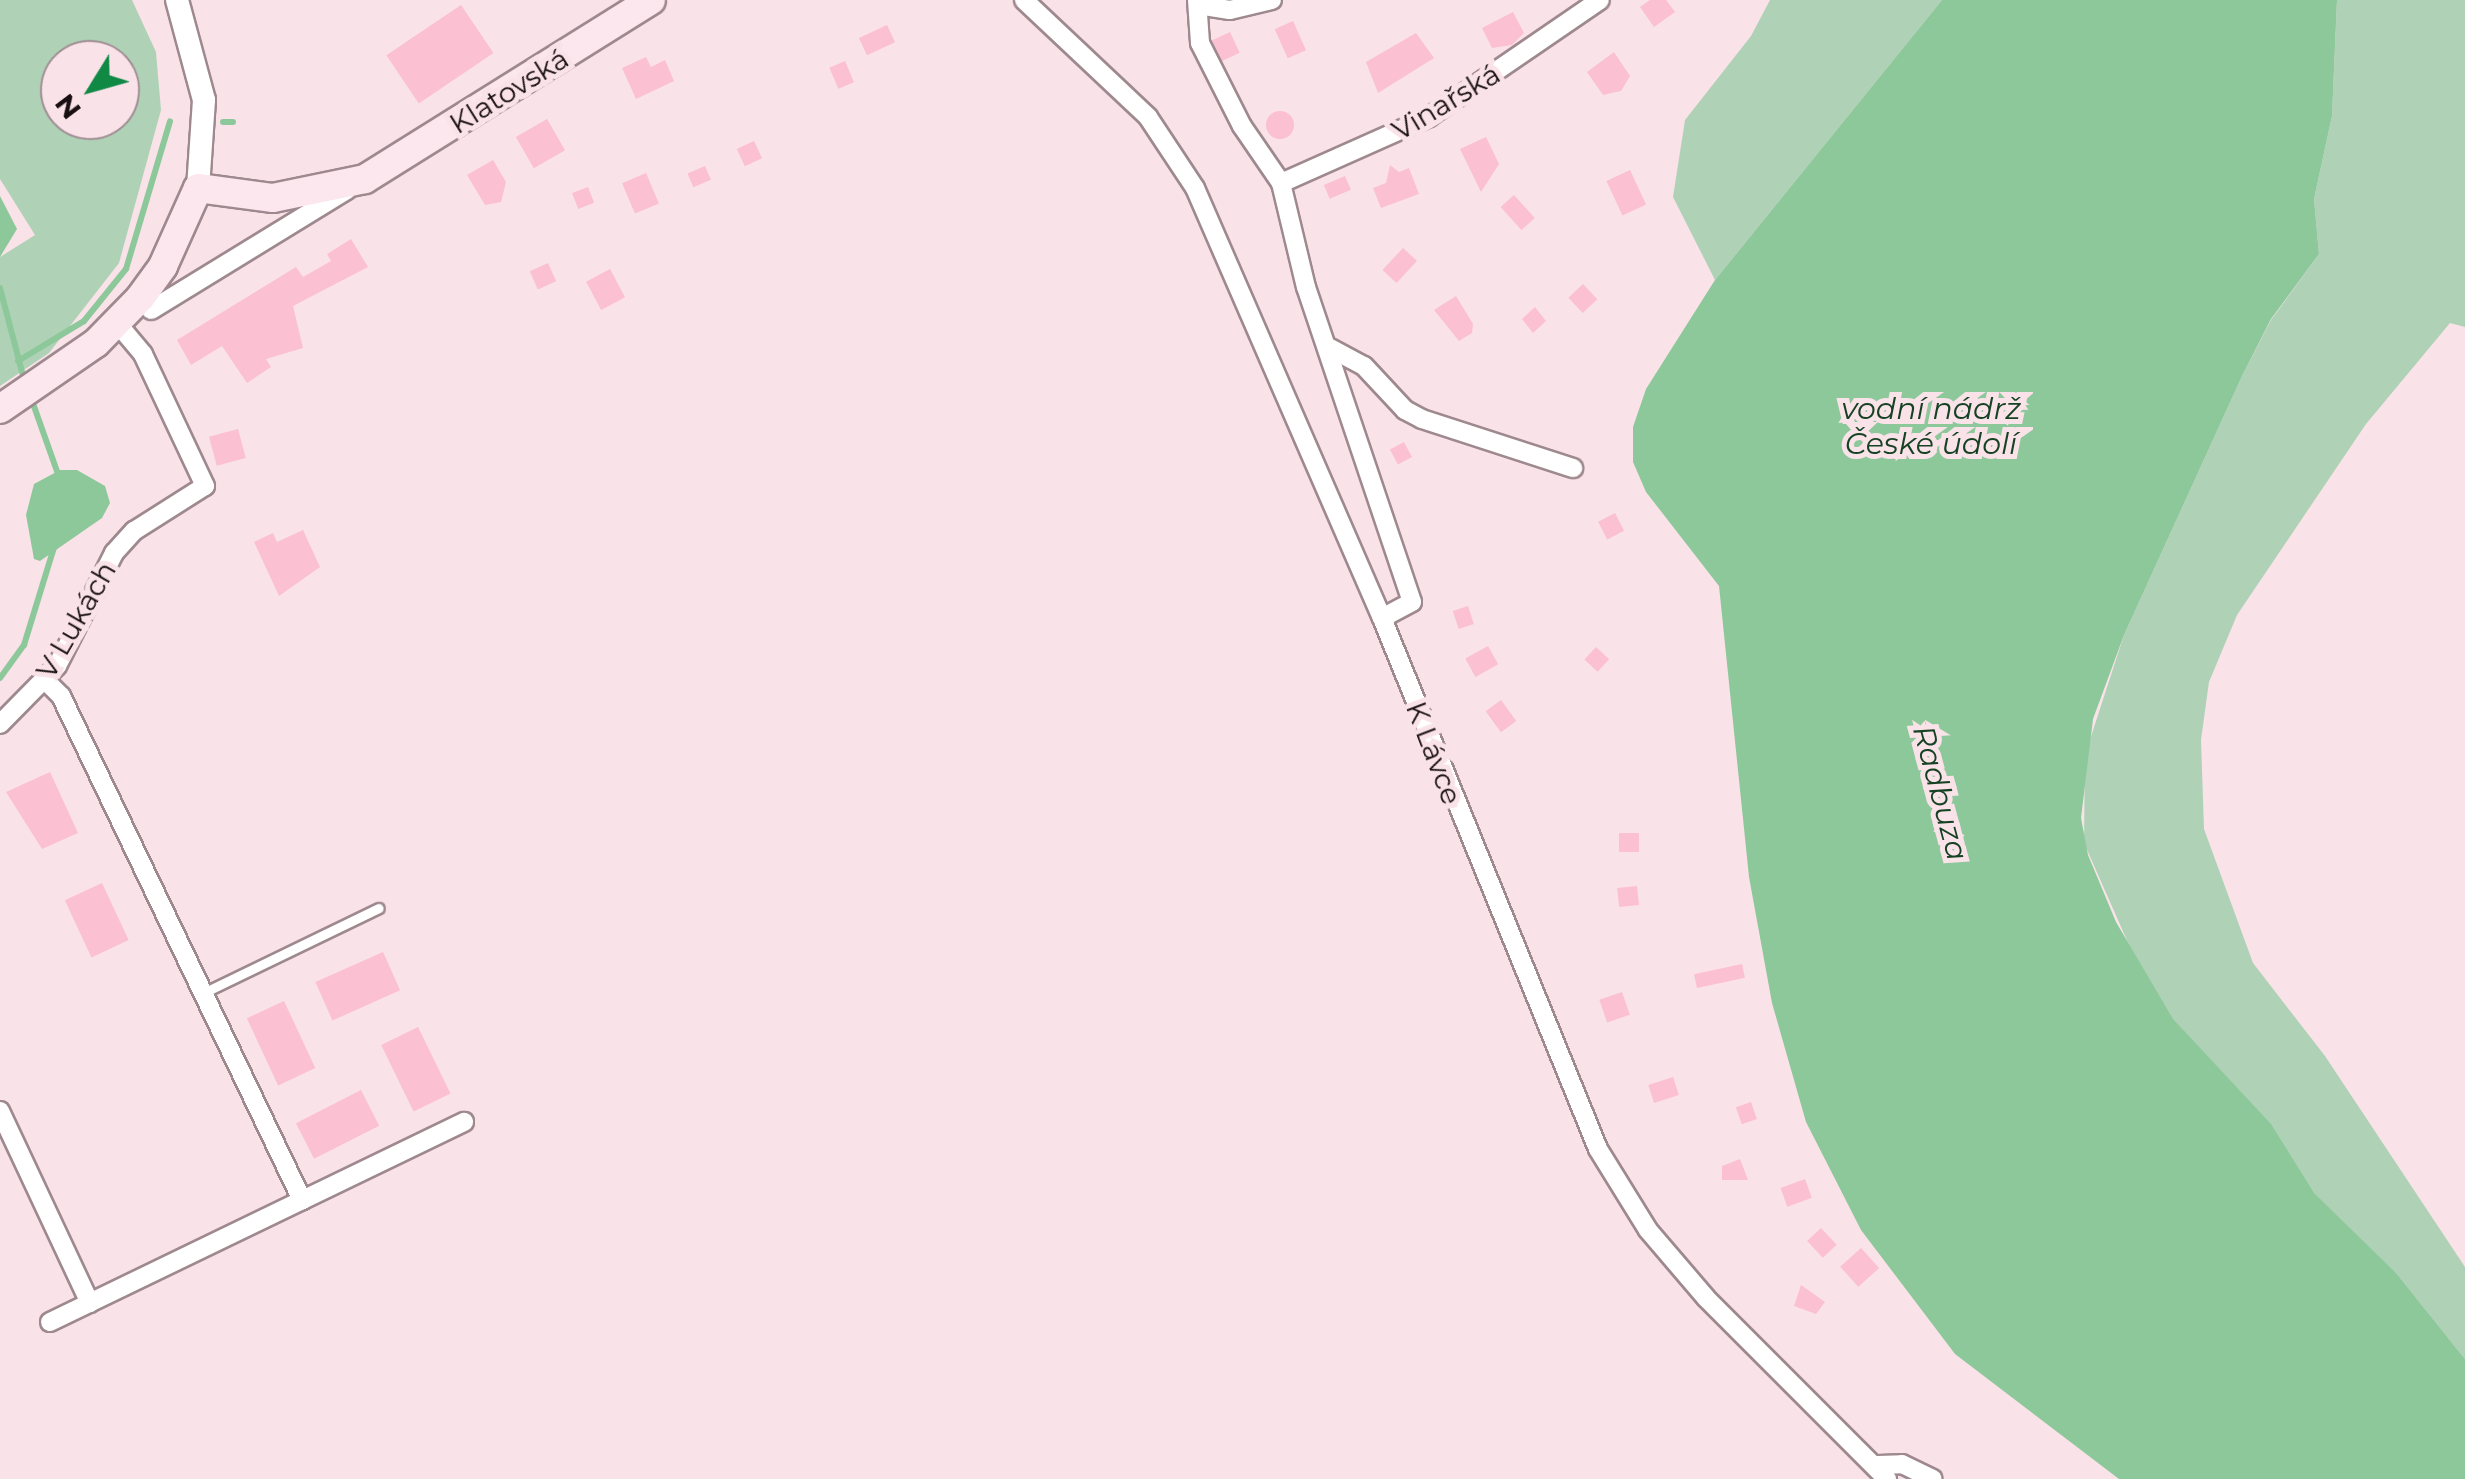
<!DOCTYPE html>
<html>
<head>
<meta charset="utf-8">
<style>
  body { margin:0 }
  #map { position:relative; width:2465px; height:1479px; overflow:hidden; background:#fae2e9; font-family:Montserrat,sans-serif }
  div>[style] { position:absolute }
  .green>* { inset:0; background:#afd2b6 }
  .water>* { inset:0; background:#8dc89a }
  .stream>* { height:6px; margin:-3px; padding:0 3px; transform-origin:3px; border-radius:3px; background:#8dc89a }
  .building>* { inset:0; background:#fbc0d2; transform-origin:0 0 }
  .round { border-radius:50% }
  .roads { filter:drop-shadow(2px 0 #9e898f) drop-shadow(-2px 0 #9e898f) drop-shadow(0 2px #9e898f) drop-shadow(0 -2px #9e898f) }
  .service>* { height:9px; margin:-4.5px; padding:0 4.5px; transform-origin:4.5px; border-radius:4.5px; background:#fff }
  .minor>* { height:18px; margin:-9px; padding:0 9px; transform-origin:9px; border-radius:9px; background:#fff }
  .tertiary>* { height:22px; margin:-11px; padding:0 11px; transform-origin:11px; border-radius:11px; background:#fff }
  .secondary>* { height:28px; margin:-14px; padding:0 14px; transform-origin:14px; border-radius:14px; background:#fde7ee }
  span { translate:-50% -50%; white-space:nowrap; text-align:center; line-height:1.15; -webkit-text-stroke:10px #fae2e9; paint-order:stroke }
  .street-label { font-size:28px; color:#170f11 }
  .water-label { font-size:30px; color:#164224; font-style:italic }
  .north { position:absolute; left:40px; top:40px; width:100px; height:100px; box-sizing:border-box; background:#fae2e9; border:2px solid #9f8e93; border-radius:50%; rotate:233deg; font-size:28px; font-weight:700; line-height:40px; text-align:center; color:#170f11 }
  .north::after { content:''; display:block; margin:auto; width:35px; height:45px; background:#0f8944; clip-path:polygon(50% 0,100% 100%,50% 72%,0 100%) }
</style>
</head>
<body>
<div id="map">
  <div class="green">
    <div style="clip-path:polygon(evenodd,0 0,132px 0,156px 52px,161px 110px,119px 263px,49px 353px,0 386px,0 257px,35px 235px,0 179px,0 0,60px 60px,120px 60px,120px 120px,60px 120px,60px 60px)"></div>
    <div style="clip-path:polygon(1770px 0,1942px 0,1715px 280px,1673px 197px,1685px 120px,1751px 36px)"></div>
    <div style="clip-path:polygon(2337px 0,2465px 0,2465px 327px,2450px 323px,2366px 424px,2237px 615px,2209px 682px,2201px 740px,2204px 829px,2253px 963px,2325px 1056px,2465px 1267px,2465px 1359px,2397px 1274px,2347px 1229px,2029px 1073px,2133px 954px,2084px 843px,2085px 755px,2124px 635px,2243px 374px,2271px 320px,2319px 254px,2314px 199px,2332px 116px)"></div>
  </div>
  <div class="water">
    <div style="clip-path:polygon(1942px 0,2337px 0,2332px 116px,2314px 199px,2319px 254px,2271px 319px,2243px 374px,2124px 635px,2093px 719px,2081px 818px,2088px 855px,2116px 922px,2173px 1019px,2271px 1124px,2314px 1193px,2397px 1274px,2465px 1359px,2465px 1479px,2119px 1479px,1955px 1354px,1861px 1230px,1806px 1122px,1772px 1003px,1749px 877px,1719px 586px,1646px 492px,1633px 462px,1633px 427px,1646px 389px,1715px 280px)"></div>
    <div style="clip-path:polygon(0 196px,17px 229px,0 257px)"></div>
    <div style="clip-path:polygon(60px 470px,77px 470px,105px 486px,110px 503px,102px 518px,40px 561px,34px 559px,26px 515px,34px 484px)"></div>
  </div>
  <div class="stream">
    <div style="left:223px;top:122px;width:10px"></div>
    <div style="left:0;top:288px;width:98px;rotate:75.3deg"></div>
    <div style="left:18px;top:361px;width:77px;rotate:-31.2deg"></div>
    <div style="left:84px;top:321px;width:67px;rotate:-51.1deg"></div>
    <div style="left:126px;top:269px;width:154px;rotate:-73.4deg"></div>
    <div style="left:30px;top:395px;width:87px;rotate:70.5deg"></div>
    <div style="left:0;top:678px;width:41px;rotate:-54deg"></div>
    <div style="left:24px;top:645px;width:106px;rotate:-72.9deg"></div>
  </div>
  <div class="building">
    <div style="clip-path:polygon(1650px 0,1666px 0,1675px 12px,1654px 27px,1640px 7px)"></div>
    <div style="left:461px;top:5px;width:58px;height:90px;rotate:56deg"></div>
    <div style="clip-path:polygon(1513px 12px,1524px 33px,1512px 45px,1492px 48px,1482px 28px)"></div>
    <div style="left:1293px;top:21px;width:32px;height:20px;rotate:66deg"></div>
    <div style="left:887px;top:25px;width:19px;height:31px;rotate:65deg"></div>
    <div style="left:1230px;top:32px;width:23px;height:20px;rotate:65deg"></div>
    <div style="clip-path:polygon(1416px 33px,1434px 58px,1378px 93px,1366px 62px)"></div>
    <div style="clip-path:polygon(1614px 52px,1630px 76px,1621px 91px,1603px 95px,1587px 72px)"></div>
    <div style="clip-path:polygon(646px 57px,651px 67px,665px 60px,674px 81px,636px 99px,622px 68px)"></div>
    <div style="left:845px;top:61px;width:23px;height:17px;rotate:67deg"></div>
    <div class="round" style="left:1266px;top:111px;width:28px;height:28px"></div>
    <div style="left:547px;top:119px;width:36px;height:36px;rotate:60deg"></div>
    <div style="clip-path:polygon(1486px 137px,1499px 164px,1481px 192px,1460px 149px)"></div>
    <div style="left:754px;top:141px;width:19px;height:19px;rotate:65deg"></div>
    <div style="clip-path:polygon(493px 160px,506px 182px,501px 202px,485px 205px,467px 175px)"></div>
    <div style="clip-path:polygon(1390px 165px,1399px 172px,1409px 168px,1419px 194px,1381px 208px,1373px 188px,1386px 183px)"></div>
    <div style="left:705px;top:166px;width:15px;height:19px;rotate:67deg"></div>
    <div style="left:1630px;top:170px;width:38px;height:26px;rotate:65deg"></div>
    <div style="left:646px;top:173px;width:33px;height:26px;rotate:67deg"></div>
    <div style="left:1345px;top:176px;width:15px;height:23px;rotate:67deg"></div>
    <div style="left:588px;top:187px;width:17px;height:17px;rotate:69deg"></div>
    <div style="left:1514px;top:195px;width:31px;height:18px;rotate:48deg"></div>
    <div style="clip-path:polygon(351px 239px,368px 267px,293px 306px,303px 348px,266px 359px,271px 367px,247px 383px,222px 346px,191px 365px,177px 340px,296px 267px,303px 277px,331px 261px,327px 254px)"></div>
    <div style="left:1403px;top:248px;width:19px;height:30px;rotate:43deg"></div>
    <div style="left:548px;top:263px;width:20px;height:20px;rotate:66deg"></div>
    <div style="left:610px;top:269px;width:32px;height:27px;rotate:62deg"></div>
    <div style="left:1583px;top:284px;width:21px;height:20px;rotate:47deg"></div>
    <div style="clip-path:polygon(1456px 296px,1473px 324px,1472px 333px,1459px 341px,1434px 310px)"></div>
    <div style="clip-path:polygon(1535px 307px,1546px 321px,1533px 333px,1522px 319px)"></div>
    <div style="left:238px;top:429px;width:30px;height:30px;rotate:75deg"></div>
    <div style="left:1404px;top:442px;width:17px;height:16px;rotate:62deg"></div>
    <div style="left:1615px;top:513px;width:20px;height:19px;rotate:63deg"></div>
    <div style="clip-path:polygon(303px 530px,320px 567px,279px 596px,254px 542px,273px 533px,277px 542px)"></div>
    <div style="left:1468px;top:606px;width:19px;height:16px;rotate:72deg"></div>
    <div style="left:1488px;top:646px;width:21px;height:26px;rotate:61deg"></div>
    <div style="left:1596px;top:647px;width:18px;height:17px;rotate:43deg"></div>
    <div style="left:1501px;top:700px;width:26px;height:19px;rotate:54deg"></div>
    <div style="clip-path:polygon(50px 772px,78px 833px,42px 849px,6px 792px)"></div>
    <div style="left:1619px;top:833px;width:20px;height:19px"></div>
    <div style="left:102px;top:883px;width:63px;height:41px;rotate:65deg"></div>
    <div style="left:1637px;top:886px;width:19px;height:20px;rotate:84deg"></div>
    <div style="left:383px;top:952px;width:42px;height:74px;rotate:66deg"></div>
    <div style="left:1742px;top:964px;width:14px;height:49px;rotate:78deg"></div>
    <div style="left:1622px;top:992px;width:24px;height:24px;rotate:71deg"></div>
    <div style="left:284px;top:1001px;width:74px;height:41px;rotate:65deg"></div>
    <div style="left:418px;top:1027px;width:74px;height:41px;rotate:64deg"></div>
    <div style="left:1673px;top:1077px;width:19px;height:26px;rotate:72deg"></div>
    <div style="left:361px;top:1090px;width:40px;height:73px;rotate:63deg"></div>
    <div style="left:1751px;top:1102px;width:18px;height:16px;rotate:71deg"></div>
    <div style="clip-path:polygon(1740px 1159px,1748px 1180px,1722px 1180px,1722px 1166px)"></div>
    <div style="left:1805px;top:1179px;width:20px;height:26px;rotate:70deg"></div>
    <div style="left:1821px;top:1228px;width:23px;height:19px;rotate:47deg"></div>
    <div style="left:1861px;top:1248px;width:27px;height:28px;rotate:48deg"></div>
    <div style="clip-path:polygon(1801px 1285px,1825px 1302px,1816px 1314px,1794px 1306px)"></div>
  </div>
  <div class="roads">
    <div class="service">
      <div style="left:203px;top:993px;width:195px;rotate:-25.8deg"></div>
    </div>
    <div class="minor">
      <div style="left:1024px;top:0;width:170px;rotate:43.3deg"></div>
      <div style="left:1148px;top:117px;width:85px;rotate:56.5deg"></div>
      <div style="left:1195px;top:188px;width:469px;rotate:66.5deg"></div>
      <div style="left:1382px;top:618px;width:573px;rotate:67.86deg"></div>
      <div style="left:1598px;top:1149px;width:95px;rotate:58.3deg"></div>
      <div style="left:1648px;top:1230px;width:89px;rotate:49.5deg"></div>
      <div style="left:1706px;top:1298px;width:256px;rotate:45deg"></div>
      <div style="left:1197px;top:0;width:43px;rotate:86deg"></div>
      <div style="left:1200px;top:43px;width:93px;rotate:63.2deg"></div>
      <div style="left:1242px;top:126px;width:69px;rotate:55.6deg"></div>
      <div style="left:1281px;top:183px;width:107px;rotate:76.5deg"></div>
      <div style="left:1306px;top:287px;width:332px;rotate:71.4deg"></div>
      <div style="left:1412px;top:602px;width:34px;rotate:152deg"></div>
      <div style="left:1198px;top:5px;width:32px;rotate:9deg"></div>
      <div style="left:1230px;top:10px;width:43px;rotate:-13.4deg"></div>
      <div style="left:1281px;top:183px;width:162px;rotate:-24deg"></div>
      <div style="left:1429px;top:117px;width:207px;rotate:-34.4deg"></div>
      <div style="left:151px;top:310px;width:230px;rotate:-31.5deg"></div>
      <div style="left:1330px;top:348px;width:38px;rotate:28deg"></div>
      <div style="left:1364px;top:366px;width:60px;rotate:47deg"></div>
      <div style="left:1405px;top:410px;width:19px;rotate:28deg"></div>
      <div style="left:1422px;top:419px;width:159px;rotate:18deg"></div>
      <div style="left:45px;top:680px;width:23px;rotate:45deg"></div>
      <div style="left:61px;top:696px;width:559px;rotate:64.44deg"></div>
      <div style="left:0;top:724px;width:81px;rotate:-45.5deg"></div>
      <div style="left:57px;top:666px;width:127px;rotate:-63.2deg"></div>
      <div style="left:114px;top:553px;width:30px;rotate:-48deg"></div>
      <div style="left:134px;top:531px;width:84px;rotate:-32.4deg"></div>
      <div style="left:205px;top:486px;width:146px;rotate:-115.2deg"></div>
      <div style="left:143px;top:354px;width:40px;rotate:-130deg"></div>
      <div style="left:0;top:1111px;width:212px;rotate:64.9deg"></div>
      <div style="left:50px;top:1322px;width:460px;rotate:-25.8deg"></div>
      <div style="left:1878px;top:1465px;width:24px;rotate:-2deg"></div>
      <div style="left:1902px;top:1464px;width:34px;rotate:26deg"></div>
    </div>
    <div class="tertiary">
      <div style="left:177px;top:0;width:104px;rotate:74.9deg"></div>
      <div style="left:204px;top:100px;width:88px;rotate:93.9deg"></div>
    </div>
    <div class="secondary">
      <div style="left:0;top:409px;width:116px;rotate:-34.5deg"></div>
      <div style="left:96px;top:343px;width:63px;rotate:-45.6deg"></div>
      <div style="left:140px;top:298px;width:39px;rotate:-54deg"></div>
      <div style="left:163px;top:266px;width:85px;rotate:-65.8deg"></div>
      <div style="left:198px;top:188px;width:76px;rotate:7.6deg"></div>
      <div style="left:273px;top:198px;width:94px;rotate:-11.7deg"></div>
      <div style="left:365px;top:179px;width:337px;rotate:-32deg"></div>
    </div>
  </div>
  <div class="street-label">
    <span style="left:509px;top:91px;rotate:-32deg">Klatovská</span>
    <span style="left:1446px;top:102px;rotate:-31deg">Vinařská</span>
    <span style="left:76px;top:620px;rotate:-60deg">V Lukách</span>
    <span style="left:1434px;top:753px;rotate:69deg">K Lávce</span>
  </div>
  <div class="water-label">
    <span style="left:1931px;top:426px">vodní nádrž<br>České údolí</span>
    <span style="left:1940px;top:793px;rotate:75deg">Radbuza</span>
  </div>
  <div class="north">N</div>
</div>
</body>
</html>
